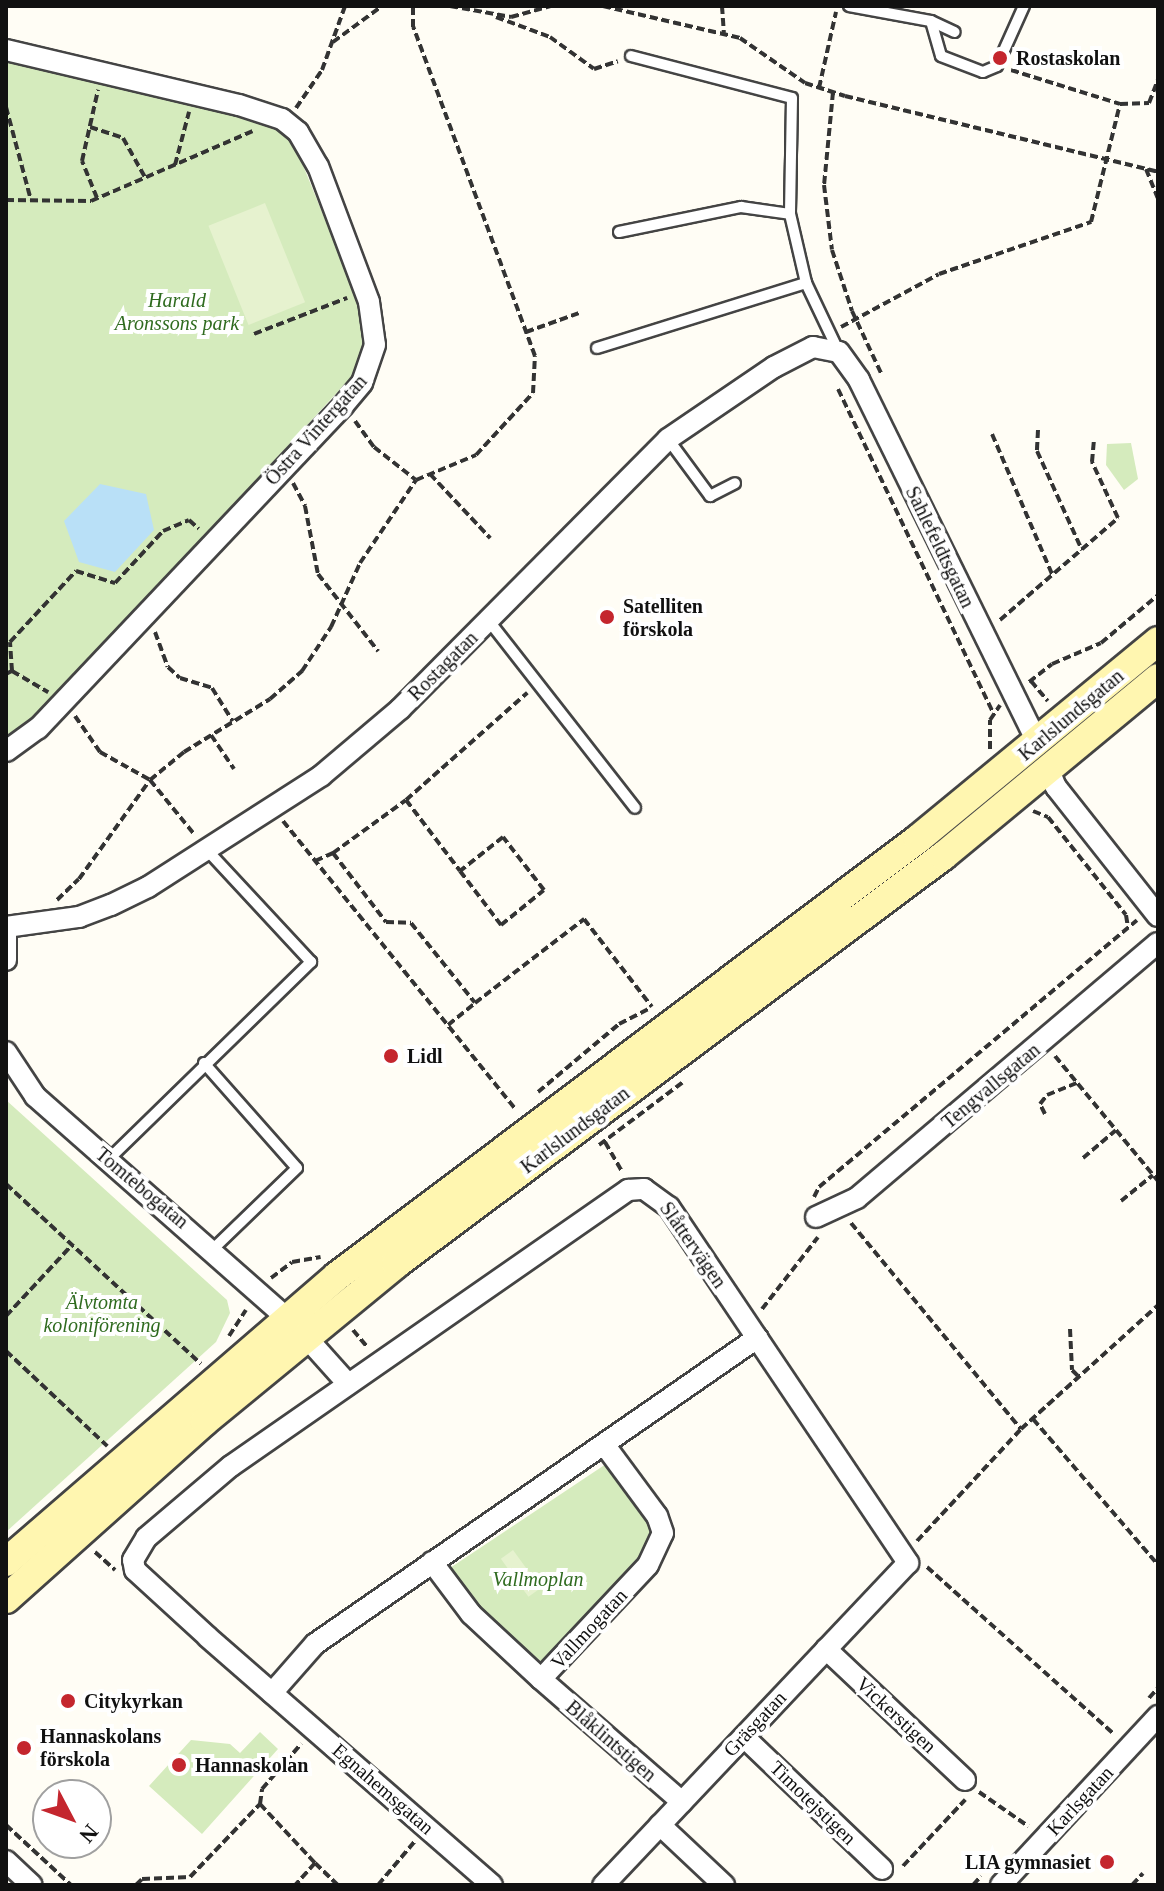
<!DOCTYPE html>
<html>
<head>
<meta charset="utf-8">
<style>
  body { margin:0 }
  #map { position:relative; width:1164px; height:1891px; overflow:hidden; background:#fffdf5; font-family:"Times New Roman",serif }
  div>[style] { position:absolute }
  .green>* { inset:0; background:#d5ebbd }
  .pitch>* { inset:0; background:#e6f2cf; transform-origin:0 0 }
  .water>* { inset:0; background:#b9e0f7 }
  .path>* { height:4px; margin-top:-2px; transform-origin:0; background:repeating-linear-gradient(90deg,#333 0 8px,transparent 0 12px) }
  .roads { filter:drop-shadow(2px 0 #444) drop-shadow(-2px 0 #444) drop-shadow(0 2px #444) drop-shadow(0 -2px #444) }
  .service>* { height:10px; margin:-5px; padding:0 5px; transform-origin:5px; border-radius:5px; background:#fff }
  .minor>* { height:20px; margin:-10px; padding:0 10px; transform-origin:10px; border-radius:10px; background:#fff }
  .secondary>* { height:28px; margin:-14px; padding:0 14px; transform-origin:14px; border-radius:14px; background:#fff6b0 }
  .dots>* { width:22px; height:22px; translate:-50% -50%; box-sizing:border-box; border:4px solid #fff; border-radius:50% }
  span { translate:-50% -50%; white-space:nowrap; text-align:center; line-height:1.15; -webkit-text-stroke:8px #fff; paint-order:stroke }
  .poi-label { font-size:20px; color:#111; font-weight:700 }
  .left { translate:0 -50%; text-align:left }
  .right { translate:-100% -50%; text-align:right }
  .park-label { font-size:20px; color:#2f6b1f; font-style:italic }
  .street-label { font-size:20px; color:#111 }
  .frame { position:absolute; inset:0; border:8px solid #111; pointer-events:none }
  .north { position:absolute; left:32px; top:1779px; width:80px; height:80px; box-sizing:border-box; background:#fff; border:2px solid #a0a0a0; border-radius:50%; rotate:131deg; font-size:22px; font-weight:700; line-height:32px; text-align:center; color:#111 }
  .north::after { content:''; display:block; margin:auto; width:28px; height:36px; background:#c4262e; clip-path:polygon(50% 0,100% 100%,50% 72%,0 100%) }
</style>
</head>
<body>
<div id="map">
  <div class="green">
    <div style="clip-path:polygon(6px 60px,276px 124px,294px 143px,360px 306px,365px 337px,357px 371px,35px 719px,6px 740px)"></div>
    <div style="clip-path:polygon(1131px 443px,1138px 479px,1124px 490px,1106px 465px,1107px 444px)"></div>
    <div style="clip-path:polygon(6px 1100px,227px 1300px,230px 1313px,216px 1342px,6px 1532px)"></div>
    <div style="clip-path:polygon(609px 1462px,657px 1536px,543px 1663px,482px 1612px,450px 1568px)"></div>
    <div style="clip-path:polygon(260px 1732px,278px 1749px,202px 1834px,149px 1786px,191px 1740px,230px 1744px,240px 1753px)"></div>
  </div>
  <div class="pitch">
    <div style="left:265px;top:203px;width:107px;height:61px;rotate:68deg"></div>
    <div style="left:513px;top:1550px;width:47px;height:15px;rotate:54deg"></div>
  </div>
  <div class="water">
    <div style="clip-path:polygon(100px 484px,146px 494px,154px 530px,115px 572px,79px 562px,64px 521px)"></div>
  </div>
  <div class="path">
    <div style="left:450px;top:6px;width:62px;rotate:10.2deg"></div>
    <div style="left:511px;top:17px;width:41px;rotate:-15.4deg"></div>
    <div style="left:603px;top:6px;width:141px;rotate:13.1deg"></div>
    <div style="left:740px;top:38px;width:79px;rotate:34.7deg"></div>
    <div style="left:805px;top:83px;width:42px;rotate:18deg"></div>
    <div style="left:845px;top:96px;width:322px;rotate:13.6deg"></div>
    <div style="left:722px;top:6px;width:27px;rotate:86deg"></div>
    <div style="left:496px;top:17px;width:58px;rotate:20.3deg"></div>
    <div style="left:550px;top:37px;width:54px;rotate:36deg"></div>
    <div style="left:594px;top:69px;width:25px;rotate:-18deg"></div>
    <div style="left:333px;top:42px;width:61px;rotate:-36.3deg"></div>
    <div style="left:1011px;top:70px;width:114px;rotate:17.3deg"></div>
    <div style="left:1120px;top:104px;width:29px;rotate:-2deg"></div>
    <div style="left:1149px;top:103px;width:25px;rotate:-69deg"></div>
    <div style="left:819px;top:88px;width:78px;rotate:-77.4deg"></div>
    <div style="left:833px;top:92px;width:93px;rotate:95.5deg"></div>
    <div style="left:824px;top:185px;width:65px;rotate:83deg"></div>
    <div style="left:832px;top:250px;width:64px;rotate:71.8deg"></div>
    <div style="left:852px;top:311px;width:71px;rotate:64.9deg"></div>
    <div style="left:6px;top:107px;width:96px;rotate:75deg"></div>
    <div style="left:296px;top:108px;width:46px;rotate:-55.6deg"></div>
    <div style="left:322px;top:70px;width:68px;rotate:-70.2deg"></div>
    <div style="left:90px;top:127px;width:35px;rotate:18deg"></div>
    <div style="left:123px;top:138px;width:47px;rotate:60.7deg"></div>
    <div style="left:175px;top:165px;width:55px;rotate:-75.2deg"></div>
    <div style="left:1146px;top:169px;width:31px;rotate:68deg"></div>
    <div style="left:97px;top:198px;width:40px;rotate:-112deg"></div>
    <div style="left:82px;top:161px;width:73px;rotate:-77.3deg"></div>
    <div style="left:6px;top:200px;width:85px;rotate:0.7deg"></div>
    <div style="left:91px;top:201px;width:176px;rotate:-23.4deg"></div>
    <div style="left:841px;top:327px;width:111px;rotate:-28.4deg"></div>
    <div style="left:939px;top:274px;width:161px;rotate:-18.9deg"></div>
    <div style="left:1091px;top:222px;width:122px;rotate:-76.2deg"></div>
    <div style="left:526px;top:332px;width:56px;rotate:-19.7deg"></div>
    <div style="left:254px;top:334px;width:100px;rotate:-21.2deg"></div>
    <div style="left:838px;top:389px;width:359px;rotate:64.4deg"></div>
    <div style="left:355px;top:421px;width:32px;rotate:54deg"></div>
    <div style="left:374px;top:447px;width:53px;rotate:38.2deg"></div>
    <div style="left:1038px;top:430px;width:21px;rotate:93deg"></div>
    <div style="left:1037px;top:451px;width:109px;rotate:65.6deg"></div>
    <div style="left:992px;top:434px;width:155px;rotate:66.8deg"></div>
    <div style="left:430px;top:474px;width:88px;rotate:46.8deg"></div>
    <div style="left:293px;top:483px;width:26px;rotate:62deg"></div>
    <div style="left:305px;top:506px;width:69px;rotate:79.2deg"></div>
    <div style="left:318px;top:574px;width:98px;rotate:52.1deg"></div>
    <div style="left:1000px;top:620px;width:156px;rotate:-40.8deg"></div>
    <div style="left:1118px;top:518px;width:62px;rotate:-114.9deg"></div>
    <div style="left:1092px;top:462px;width:22px;rotate:-85deg"></div>
    <div style="left:155px;top:632px;width:37px;rotate:70deg"></div>
    <div style="left:168px;top:667px;width:16px;rotate:43deg"></div>
    <div style="left:180px;top:678px;width:34px;rotate:17deg"></div>
    <div style="left:212px;top:688px;width:39px;rotate:58deg"></div>
    <div style="left:12px;top:671px;width:42px;rotate:30.3deg"></div>
    <div style="left:6px;top:674px;width:7px;rotate:-27deg"></div>
    <div style="left:12px;top:671px;width:29px;rotate:-94deg"></div>
    <div style="left:10px;top:642px;width:97px;rotate:-47.1deg"></div>
    <div style="left:76px;top:571px;width:41px;rotate:17.1deg"></div>
    <div style="left:115px;top:583px;width:71px;rotate:-47.3deg"></div>
    <div style="left:163px;top:531px;width:28px;rotate:-23deg"></div>
    <div style="left:189px;top:520px;width:13px;rotate:42deg"></div>
    <div style="left:1031px;top:681px;width:26px;rotate:50deg"></div>
    <div style="left:1029px;top:682px;width:29px;rotate:-38deg"></div>
    <div style="left:1052px;top:664px;width:53px;rotate:-23.2deg"></div>
    <div style="left:1101px;top:643px;width:75px;rotate:-40.1deg"></div>
    <div style="left:75px;top:716px;width:44px;rotate:55.2deg"></div>
    <div style="left:100px;top:752px;width:57px;rotate:29.2deg"></div>
    <div style="left:150px;top:780px;width:70px;rotate:50.8deg"></div>
    <div style="left:211px;top:735px;width:41px;rotate:55.9deg"></div>
    <div style="left:990px;top:749px;width:29px;rotate:-90deg"></div>
    <div style="left:990px;top:720px;width:18px;rotate:-56deg"></div>
    <div style="left:406px;top:800px;width:89px;rotate:52.7deg"></div>
    <div style="left:460px;top:871px;width:68px;rotate:52.8deg"></div>
    <div style="left:501px;top:925px;width:55px;rotate:-39.1deg"></div>
    <div style="left:544px;top:890px;width:67px;rotate:-127.7deg"></div>
    <div style="left:503px;top:837px;width:55px;rotate:141.7deg"></div>
    <div style="left:1033px;top:811px;width:16px;rotate:22deg"></div>
    <div style="left:1048px;top:817px;width:125px;rotate:51.5deg"></div>
    <div style="left:1126px;top:915px;width:12px;rotate:81deg"></div>
    <div style="left:283px;top:821px;width:371px;rotate:51.1deg"></div>
    <div style="left:333px;top:853px;width:90px;rotate:-36deg"></div>
    <div style="left:406px;top:800px;width:162px;rotate:-41.5deg"></div>
    <div style="left:315px;top:861px;width:20px;rotate:-24deg"></div>
    <div style="left:333px;top:853px;width:87px;rotate:52.5deg"></div>
    <div style="left:386px;top:922px;width:25px;rotate:2deg"></div>
    <div style="left:411px;top:923px;width:102px;rotate:51.3deg"></div>
    <div style="left:475px;top:1003px;width:138px;rotate:-37.6deg"></div>
    <div style="left:584px;top:919px;width:111px;rotate:52.3deg"></div>
    <div style="left:57px;top:900px;width:30px;rotate:-44deg"></div>
    <div style="left:79px;top:879px;width:122px;rotate:-54.4deg"></div>
    <div style="left:150px;top:780px;width:44px;rotate:-39.5deg"></div>
    <div style="left:184px;top:752px;width:101px;rotate:-31.6deg"></div>
    <div style="left:270px;top:699px;width:43px;rotate:-41.2deg"></div>
    <div style="left:302px;top:671px;width:53px;rotate:-56.6deg"></div>
    <div style="left:331px;top:627px;width:70px;rotate:-65.6deg"></div>
    <div style="left:360px;top:563px;width:100px;rotate:-56deg"></div>
    <div style="left:416px;top:480px;width:65px;rotate:-22.6deg"></div>
    <div style="left:476px;top:455px;width:84px;rotate:-47.4deg"></div>
    <div style="left:533px;top:393px;width:37px;rotate:-87deg"></div>
    <div style="left:535px;top:356px;width:351px;rotate:-110.3deg"></div>
    <div style="left:413px;top:27px;width:21px;rotate:-90deg"></div>
    <div style="left:448px;top:1025px;width:35px;rotate:-39deg"></div>
    <div style="left:1055px;top:1056px;width:162px;rotate:50.5deg"></div>
    <div style="left:538px;top:1092px;width:106px;rotate:-40deg"></div>
    <div style="left:619px;top:1024px;width:33px;rotate:-27deg"></div>
    <div style="left:1045px;top:1114px;width:11px;rotate:-117deg"></div>
    <div style="left:1040px;top:1104px;width:11px;rotate:-52deg"></div>
    <div style="left:1047px;top:1095px;width:32px;rotate:-22deg"></div>
    <div style="left:605px;top:1142px;width:34px;rotate:60deg"></div>
    <div style="left:599px;top:1145px;width:104px;rotate:-36.8deg"></div>
    <div style="left:1083px;top:1158px;width:43px;rotate:-40.3deg"></div>
    <div style="left:6px;top:1184px;width:265px;rotate:42.7deg"></div>
    <div style="left:814px;top:1197px;width:11px;rotate:-63deg"></div>
    <div style="left:819px;top:1187px;width:415px;rotate:-40deg"></div>
    <div style="left:1121px;top:1201px;width:41px;rotate:-39.1deg"></div>
    <div style="left:851px;top:1223px;width:267px;rotate:50.5deg"></div>
    <div style="left:271px;top:1278px;width:26px;rotate:-37deg"></div>
    <div style="left:292px;top:1262px;width:29px;rotate:-10deg"></div>
    <div style="left:762px;top:1309px;width:91px;rotate:-52.1deg"></div>
    <div style="left:6px;top:1316px;width:98px;rotate:-47.1deg"></div>
    <div style="left:1070px;top:1329px;width:41px;rotate:87.2deg"></div>
    <div style="left:1072px;top:1370px;width:8px;rotate:45deg"></div>
    <div style="left:353px;top:1330px;width:23px;rotate:50deg"></div>
    <div style="left:229px;top:1336px;width:31px;rotate:-57deg"></div>
    <div style="left:6px;top:1351px;width:139px;rotate:43.2deg"></div>
    <div style="left:1033px;top:1419px;width:192px;rotate:49.4deg"></div>
    <div style="left:917px;top:1541px;width:153px;rotate:-47.1deg"></div>
    <div style="left:1021px;top:1429px;width:185px;rotate:-42.1deg"></div>
    <div style="left:95px;top:1552px;width:27px;rotate:42deg"></div>
    <div style="left:927px;top:1567px;width:251px;rotate:41.8deg"></div>
    <div style="left:1149px;top:1698px;width:13px;rotate:-48deg"></div>
    <div style="left:979px;top:1792px;width:60px;rotate:34.8deg"></div>
    <div style="left:260px;top:1804px;width:81px;rotate:47deg"></div>
    <div style="left:315px;top:1863px;width:30px;rotate:132deg"></div>
    <div style="left:6px;top:1825px;width:88px;rotate:42.7deg"></div>
    <div style="left:315px;top:1863px;width:32px;rotate:44deg"></div>
    <div style="left:903px;top:1866px;width:91px;rotate:-46.8deg"></div>
    <div style="left:136px;top:1885px;width:8px;rotate:-45deg"></div>
    <div style="left:142px;top:1879px;width:48px;rotate:-2.4deg"></div>
    <div style="left:190px;top:1877px;width:101px;rotate:-46.2deg"></div>
    <div style="left:260px;top:1804px;width:15px;rotate:-82deg"></div>
    <div style="left:262px;top:1789px;width:60px;rotate:-49.1deg"></div>
    <div style="left:378px;top:1885px;width:57px;rotate:-49.9deg"></div>
    <div style="left:973px;top:1885px;width:12px;rotate:-48deg"></div>
    <div style="left:1132px;top:1885px;width:16px;rotate:-47deg"></div>
  </div>
  <div class="roads">
    <div class="service">
      <div style="left:849px;top:6px;width:83px;rotate:10.4deg"></div>
      <div style="left:931px;top:21px;width:26px;rotate:25deg"></div>
      <div style="left:931px;top:21px;width:36px;rotate:74deg"></div>
      <div style="left:941px;top:56px;width:45px;rotate:20.9deg"></div>
      <div style="left:983px;top:72px;width:15px;rotate:-23deg"></div>
      <div style="left:997px;top:66px;width:66px;rotate:-65.8deg"></div>
      <div style="left:631px;top:56px;width:166px;rotate:14.6deg"></div>
      <div style="left:792px;top:98px;width:116px;rotate:91deg"></div>
      <div style="left:790px;top:214px;width:71px;rotate:76.9deg"></div>
      <div style="left:806px;top:283px;width:74px;rotate:64.5deg"></div>
      <div style="left:619px;top:232px;width:125px;rotate:-11.6deg"></div>
      <div style="left:741px;top:207px;width:49px;rotate:8.1deg"></div>
      <div style="left:597px;top:348px;width:219px;rotate:-17.3deg"></div>
      <div style="left:668px;top:439px;width:71px;rotate:53.6deg"></div>
      <div style="left:710px;top:496px;width:28px;rotate:-27deg"></div>
      <div style="left:489px;top:621px;width:237px;rotate:52deg"></div>
      <div style="left:204px;top:1063px;width:140px;rotate:48.5deg"></div>
      <div style="left:297px;top:1168px;width:117px;rotate:136deg"></div>
      <div style="left:108px;top:1160px;width:284px;rotate:-44.3deg"></div>
      <div style="left:311px;top:962px;width:154px;rotate:-132.9deg"></div>
    </div>
    <div class="minor">
      <div style="left:6px;top:50px;width:239px;rotate:13.3deg"></div>
      <div style="left:239px;top:105px;width:45px;rotate:18deg"></div>
      <div style="left:282px;top:119px;width:21px;rotate:39deg"></div>
      <div style="left:298px;top:132px;width:39px;rotate:60deg"></div>
      <div style="left:318px;top:166px;width:145px;rotate:69.4deg"></div>
      <div style="left:369px;top:302px;width:43px;rotate:82.1deg"></div>
      <div style="left:375px;top:345px;width:40px;rotate:108.9deg"></div>
      <div style="left:362px;top:383px;width:30px;rotate:130deg"></div>
      <div style="left:343px;top:406px;width:444px;rotate:133.4deg"></div>
      <div style="left:38px;top:728px;width:39px;rotate:144deg"></div>
      <div style="left:1049px;top:770px;width:18px;rotate:68deg"></div>
      <div style="left:1056px;top:787px;width:164px;rotate:51.7deg"></div>
      <div style="left:6px;top:927px;width:74px;rotate:-7.8deg"></div>
      <div style="left:79px;top:917px;width:34px;rotate:-21deg"></div>
      <div style="left:111px;top:905px;width:41px;rotate:-25.9deg"></div>
      <div style="left:148px;top:887px;width:206px;rotate:-32.7deg"></div>
      <div style="left:321px;top:776px;width:104px;rotate:-40.3deg"></div>
      <div style="left:400px;top:709px;width:380px;rotate:-45.2deg"></div>
      <div style="left:668px;top:439px;width:128px;rotate:-34.2deg"></div>
      <div style="left:774px;top:367px;width:44px;rotate:-27.1deg"></div>
      <div style="left:813px;top:347px;width:26px;rotate:11deg"></div>
      <div style="left:839px;top:352px;width:34px;rotate:54deg"></div>
      <div style="left:859px;top:380px;width:405px;rotate:63.8deg"></div>
      <div style="left:6px;top:960px;width:33px;rotate:-90deg"></div>
      <div style="left:6px;top:1052px;width:53px;rotate:56.6deg"></div>
      <div style="left:35px;top:1096px;width:334px;rotate:41.4deg"></div>
      <div style="left:816px;top:1217px;width:45px;rotate:-24.9deg"></div>
      <div style="left:857px;top:1198px;width:394px;rotate:-40.3deg"></div>
      <div style="left:306px;top:1337px;width:63px;rotate:48.2deg"></div>
      <div style="left:432px;top:1562px;width:65px;rotate:53.1deg"></div>
      <div style="left:471px;top:1614px;width:96px;rotate:42.9deg"></div>
      <div style="left:541px;top:1679px;width:156px;rotate:-46.8deg"></div>
      <div style="left:648px;top:1565px;width:35px;rotate:-65deg"></div>
      <div style="left:663px;top:1533px;width:18px;rotate:-109deg"></div>
      <div style="left:657px;top:1516px;width:89px;rotate:-126.4deg"></div>
      <div style="left:826px;top:1649px;width:191px;rotate:43.3deg"></div>
      <div style="left:541px;top:1679px;width:187px;rotate:41.1deg"></div>
      <div style="left:272px;top:1693px;width:65px;rotate:-48.7deg"></div>
      <div style="left:315px;top:1644px;width:538px;rotate:-34.7deg"></div>
      <div style="left:744px;top:1737px;width:191px;rotate:43.7deg"></div>
      <div style="left:660px;top:1825px;width:88px;rotate:43.2deg"></div>
      <div style="left:6px;top:1861px;width:35px;rotate:43deg"></div>
      <div style="left:492px;top:1885px;width:377px;rotate:-138.9deg"></div>
      <div style="left:208px;top:1637px;width:99px;rotate:-137.5deg"></div>
      <div style="left:135px;top:1570px;width:10px;rotate:-101deg"></div>
      <div style="left:133px;top:1560px;width:26px;rotate:-59deg"></div>
      <div style="left:146px;top:1538px;width:111px;rotate:-40.3deg"></div>
      <div style="left:231px;top:1466px;width:484px;rotate:-34.8deg"></div>
      <div style="left:628px;top:1190px;width:16px;rotate:-4deg"></div>
      <div style="left:644px;top:1189px;width:31px;rotate:36deg"></div>
      <div style="left:669px;top:1207px;width:429px;rotate:56.1deg"></div>
      <div style="left:908px;top:1563px;width:444px;rotate:133.4deg"></div>
      <div style="left:1001px;top:1885px;width:231px;rotate:-47.1deg"></div>
    </div>
    <div class="secondary">
      <div style="left:6px;top:1562px;width:437px;rotate:-40.8deg"></div>
      <div style="left:337px;top:1276px;width:727px;rotate:-36.95deg"></div>
      <div style="left:918px;top:839px;width:311px;rotate:-39.5deg"></div>
      <div style="left:6px;top:1599px;width:267px;rotate:-41.8deg"></div>
      <div style="left:205px;top:1421px;width:247px;rotate:-39.4deg"></div>
      <div style="left:396px;top:1264px;width:682px;rotate:-36.72deg"></div>
      <div style="left:943px;top:856px;width:279px;rotate:-39.6deg"></div>
    </div>
  </div>
  <div class="dots">
    <div style="left:1000px;top:58px;background:#c4262e"></div>
    <div style="left:607px;top:617px;background:#c4262e"></div>
    <div style="left:391px;top:1056px;background:#c4262e"></div>
    <div style="left:68px;top:1701px;background:#c4262e"></div>
    <div style="left:24px;top:1748px;background:#c4262e"></div>
    <div style="left:179px;top:1765px;background:#c4262e"></div>
    <div style="left:1107px;top:1862px;background:#c4262e"></div>
  </div>
  <div class="poi-label">
    <span class="left" style="left:1016px;top:58px">Rostaskolan</span>
    <span class="left" style="left:623px;top:618px">Satelliten<br>förskola</span>
    <span class="left" style="left:407px;top:1056px">Lidl</span>
    <span class="left" style="left:84px;top:1701px">Citykyrkan</span>
    <span class="left" style="left:40px;top:1748px">Hannaskolans<br>förskola</span>
    <span class="left" style="left:195px;top:1765px">Hannaskolan</span>
    <span class="right" style="left:1091px;top:1862px">LIA gymnasiet</span>
  </div>
  <div class="park-label">
    <span style="left:177px;top:312px">Harald<br>Aronssons park</span>
    <span style="left:102px;top:1314px">Älvtomta<br>koloniförening</span>
    <span style="left:538px;top:1579px">Vallmoplan</span>
  </div>
  <div class="street-label">
    <span style="left:316px;top:430px;rotate:-48deg">Östra Vintergatan</span>
    <span style="left:940px;top:547px;rotate:64deg">Sahlefeldtsgatan</span>
    <span style="left:443px;top:666px;rotate:-45deg">Rostagatan</span>
    <span style="left:1071px;top:715px;rotate:-40deg">Karlslundsgatan</span>
    <span style="left:991px;top:1086px;rotate:-40deg">Tengvallsgatan</span>
    <span style="left:575px;top:1130px;rotate:-37deg">Karlslundsgatan</span>
    <span style="left:142px;top:1188px;rotate:40deg">Tomtebogatan</span>
    <span style="left:693px;top:1245px;rotate:55deg">Slåttervägen</span>
    <span style="left:589px;top:1629px;rotate:-47deg">Vallmogatan</span>
    <span style="left:896px;top:1715px;rotate:43deg">Vickerstigen</span>
    <span style="left:755px;top:1724px;rotate:-47deg">Gräsgatan</span>
    <span style="left:611px;top:1741px;rotate:41deg">Blåklintstigen</span>
    <span style="left:383px;top:1789px;rotate:41deg">Egnahemsgatan</span>
    <span style="left:1080px;top:1801px;rotate:-47deg">Karlsgatan</span>
    <span style="left:813px;top:1803px;rotate:44deg">Timotejstigen</span>
  </div>
  <div class="frame"></div>
  <div class="north">N</div>
</div>
</body>
</html>
